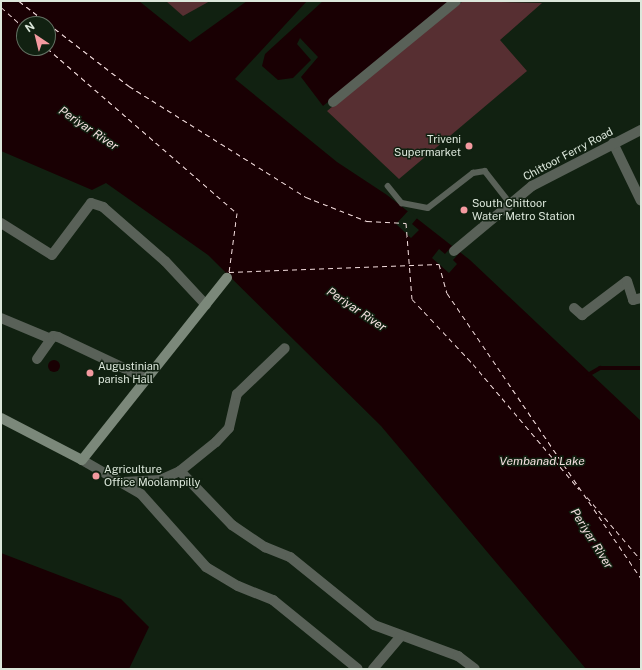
<!DOCTYPE html>
<html>
<head>
<meta charset="utf-8">
<style>
  body { margin:0 }
  #map { position:relative; width:642px; height:670px; overflow:hidden; background:#112111; font-family:"Public Sans",sans-serif }
  div>[style] { position:absolute }
  .green>* { inset:0; background:#572f32 }
  .water>* { inset:0; background:#190003 }
  .round { border-radius:50% }
  .pier>* { inset:0; background:#112111 }
  .stream>* { height:3.5px; margin:-1.75px; padding:0 1.75px; transform-origin:1.75px; border-radius:1.75px; background:#190003 }
  .ferry>* { height:1px; margin-top:-0.5px; transform-origin:0; background:repeating-linear-gradient(90deg,#f4dedf 0 5px,transparent 0 9px) }
  .lane>* { height:5.5px; margin:-2.75px; padding:0 2.75px; transform-origin:2.75px; border-radius:2.75px; background:#596158 }
  .street>* { height:10px; margin:-5px; padding:0 5px; transform-origin:5px; border-radius:5px; background:#596158 }
  .secondary>* { height:10px; margin:-5px; padding:0 5px; transform-origin:5px; border-radius:5px; background:#7b887a }
  .dots>* { width:11px; height:11px; translate:-50% -50%; box-sizing:border-box; border:2px solid #112111; border-radius:50% }
  span { translate:-50% -50%; white-space:nowrap; text-align:center; line-height:1.15; -webkit-text-stroke:3px #112111; paint-order:stroke }
  .poi-label { font-size:11px; color:#dce7db }
  .right { translate:-100% -50%; text-align:right }
  .left { translate:0 -50%; text-align:left }
  .street-label { font-size:11px; color:#dce7db }
  .water-label { font-size:12px; color:#f4dedf; font-style:italic }
  .frame { position:absolute; inset:0; border:2px solid #dce7db; pointer-events:none }
  .north { position:absolute; left:16px; top:16px; width:40px; height:40px; box-sizing:border-box; background:#112111; border:1px solid #627062; border-radius:50%; rotate:325deg; font-size:11px; font-weight:700; line-height:16px; text-align:center; color:#dce7db }
  .north::after { content:''; display:block; margin:auto; width:14px; height:18px; background:#f49aa0; clip-path:polygon(50% 0,100% 100%,50% 72%,0 100%) }
</style>
</head>
<body>
<div id="map">
  <div class="green">
    <div style="clip-path:polygon(166px 1px,210px 1px,183px 16px)"></div>
    <div style="clip-path:polygon(463px 1px,542px 3px,500px 40px,527px 71px,399px 179px,327px 111px)"></div>
  </div>
  <div class="water">
    <div style="clip-path:polygon(evenodd,1px 1px,139px 1px,190px 42px,247px 1px,307px 1px,235px 79px,337px 162px,387px 195px,470px 260px,641px 421px,641px 669px,586px 669px,381px 426px,208px 255px,106px 183px,92px 190px,1px 151px,1px 1px,24px 24px,48px 24px,48px 48px,24px 48px,24px 24px)"></div>
    <div style="clip-path:polygon(323px 1px,450px 1px,323px 106px,301px 77px,318px 57px,300px 38px,297px 44px,311px 60px,293px 78px,278px 80px,262px 66px,265px 54px)"></div>
    <div class="round" style="left:48px;top:360px;width:12px;height:12px"></div>
    <div style="clip-path:polygon(1px 553px,121px 599px,149px 627px,129px 669px,1px 669px)"></div>
  </div>
  <div class="pier">
    <div style="clip-path:polygon(409px 210px,418px 217px,412px 224px,419px 230px,411px 238px,396px 224px)"></div>
    <div style="clip-path:polygon(453px 245px,461px 251px,453px 260px,457px 264px,449px 273px,432px 258px,439px 249px,445px 254px)"></div>
  </div>
  <div class="stream">
    <div style="left:588px;top:375px;width:14px;rotate:-30deg"></div>
    <div style="left:600px;top:368px;width:41px"></div>
  </div>
  <div class="ferry">
    <div style="left:19px;top:1px;width:139px;rotate:37.7deg"></div>
    <div style="left:129px;top:86px;width:209px;rotate:32.1deg"></div>
    <div style="left:306px;top:197px;width:66px;rotate:21.5deg"></div>
    <div style="left:367px;top:221px;width:39px;rotate:3deg"></div>
    <div style="left:406px;top:223px;width:76px;rotate:85.5deg"></div>
    <div style="left:412px;top:299px;width:89px;rotate:46.8deg"></div>
    <div style="left:473px;top:364px;width:164px;rotate:49.7deg"></div>
    <div style="left:1px;top:7px;width:31px;rotate:42deg"></div>
    <div style="left:47px;top:48px;width:252px;rotate:41deg"></div>
    <div style="left:237px;top:213px;width:60px;rotate:97.7deg"></div>
    <div style="left:229px;top:272px;width:210px;rotate:-2.2deg"></div>
    <div style="left:439px;top:264px;width:30px;rotate:75deg"></div>
    <div style="left:447px;top:293px;width:345px;rotate:55.8deg"></div>
    <div style="left:587px;top:497px;width:83px;rotate:49.4deg"></div>
  </div>
  <div class="lane">
    <div style="left:388px;top:186px;width:22px;rotate:51deg"></div>
    <div style="left:402px;top:203px;width:26px;rotate:11deg"></div>
    <div style="left:428px;top:208px;width:57px;rotate:-37.9deg"></div>
    <div style="left:473px;top:173px;width:12px;rotate:-9deg"></div>
    <div style="left:485px;top:171px;width:41px;rotate:52deg"></div>
  </div>
  <div class="street">
    <div style="left:333px;top:102px;width:159px;rotate:-39.4deg"></div>
    <div style="left:613px;top:143px;width:64px;rotate:64.2deg"></div>
    <div style="left:1px;top:223px;width:60px;rotate:32.1deg"></div>
    <div style="left:52px;top:255px;width:65px;rotate:-53.1deg"></div>
    <div style="left:91px;top:203px;width:13px;rotate:18deg"></div>
    <div style="left:103px;top:207px;width:82px;rotate:41.1deg"></div>
    <div style="left:165px;top:261px;width:60px;rotate:47deg"></div>
    <div style="left:454px;top:251px;width:102px;rotate:-39.8deg"></div>
    <div style="left:532px;top:186px;width:123px;rotate:-27.2deg"></div>
    <div style="left:574px;top:308px;width:11px;rotate:41deg"></div>
    <div style="left:582px;top:315px;width:56px;rotate:-37.1deg"></div>
    <div style="left:627px;top:281px;width:20px;rotate:72deg"></div>
    <div style="left:633px;top:300px;width:8px;rotate:-14deg"></div>
    <div style="left:1px;top:318px;width:54px;rotate:22.8deg"></div>
    <div style="left:37px;top:359px;width:28px;rotate:-55deg"></div>
    <div style="left:53px;top:336px;width:5px;rotate:11deg"></div>
    <div style="left:58px;top:337px;width:98px;rotate:25.3deg"></div>
    <div style="left:82px;top:460px;width:68px;rotate:30deg"></div>
    <div style="left:141px;top:494px;width:98px;rotate:48.3deg"></div>
    <div style="left:206px;top:567px;width:37px;rotate:31deg"></div>
    <div style="left:238px;top:586px;width:38px;rotate:22deg"></div>
    <div style="left:273px;top:600px;width:109px;rotate:39.1deg"></div>
    <div style="left:180px;top:471px;width:75px;rotate:46.1deg"></div>
    <div style="left:232px;top:525px;width:40px;rotate:34deg"></div>
    <div style="left:265px;top:547px;width:27px;rotate:22deg"></div>
    <div style="left:290px;top:557px;width:108px;rotate:39deg"></div>
    <div style="left:374px;top:625px;width:90px;rotate:20.3deg"></div>
    <div style="left:458px;top:656px;width:21px;rotate:37deg"></div>
    <div style="left:124px;top:482px;width:36px;rotate:-3deg"></div>
    <div style="left:160px;top:480px;width:22px;rotate:-24deg"></div>
    <div style="left:180px;top:471px;width:46px;rotate:-38.9deg"></div>
    <div style="left:216px;top:442px;width:19px;rotate:-47deg"></div>
    <div style="left:229px;top:428px;width:35px;rotate:-77deg"></div>
    <div style="left:237px;top:394px;width:66px;rotate:-43.8deg"></div>
    <div style="left:373px;top:669px;width:42px;rotate:-49.8deg"></div>
  </div>
  <div class="secondary">
    <div style="left:1px;top:418px;width:91px;rotate:27.4deg"></div>
    <div style="left:82px;top:460px;width:233px;rotate:-51.5deg"></div>
  </div>
  <div class="dots">
    <div style="left:469px;top:146px;background:#f49aa0"></div>
    <div style="left:464px;top:210px;background:#f49aa0"></div>
    <div style="left:90px;top:373px;background:#f49aa0"></div>
    <div style="left:96px;top:476px;background:#f49aa0"></div>
  </div>
  <div class="poi-label">
    <span class="right" style="left:461px;top:146px">Triveni<br>Supermarket</span>
    <span class="left" style="left:472px;top:210px">South Chittoor<br>Water Metro Station</span>
    <span class="left" style="left:98px;top:373px">Augustinian<br>parish Hall</span>
    <span class="left" style="left:104px;top:476px">Agriculture<br>Office Moolampilly</span>
  </div>
  <div class="street-label">
    <span style="left:568px;top:154px;rotate:-28deg">Chittoor Ferry Road</span>
  </div>
  <div class="water-label">
    <span style="left:88px;top:129px;rotate:34deg">Periyar River</span>
    <span style="left:356px;top:310px;rotate:34deg">Periyar River</span>
    <span style="left:542px;top:462px">Vembanad Lake</span>
    <span style="left:591px;top:539px;rotate:58deg">Periyar River</span>
  </div>
  <div class="frame"></div>
  <div class="north">N</div>
</div>
</body>
</html>
